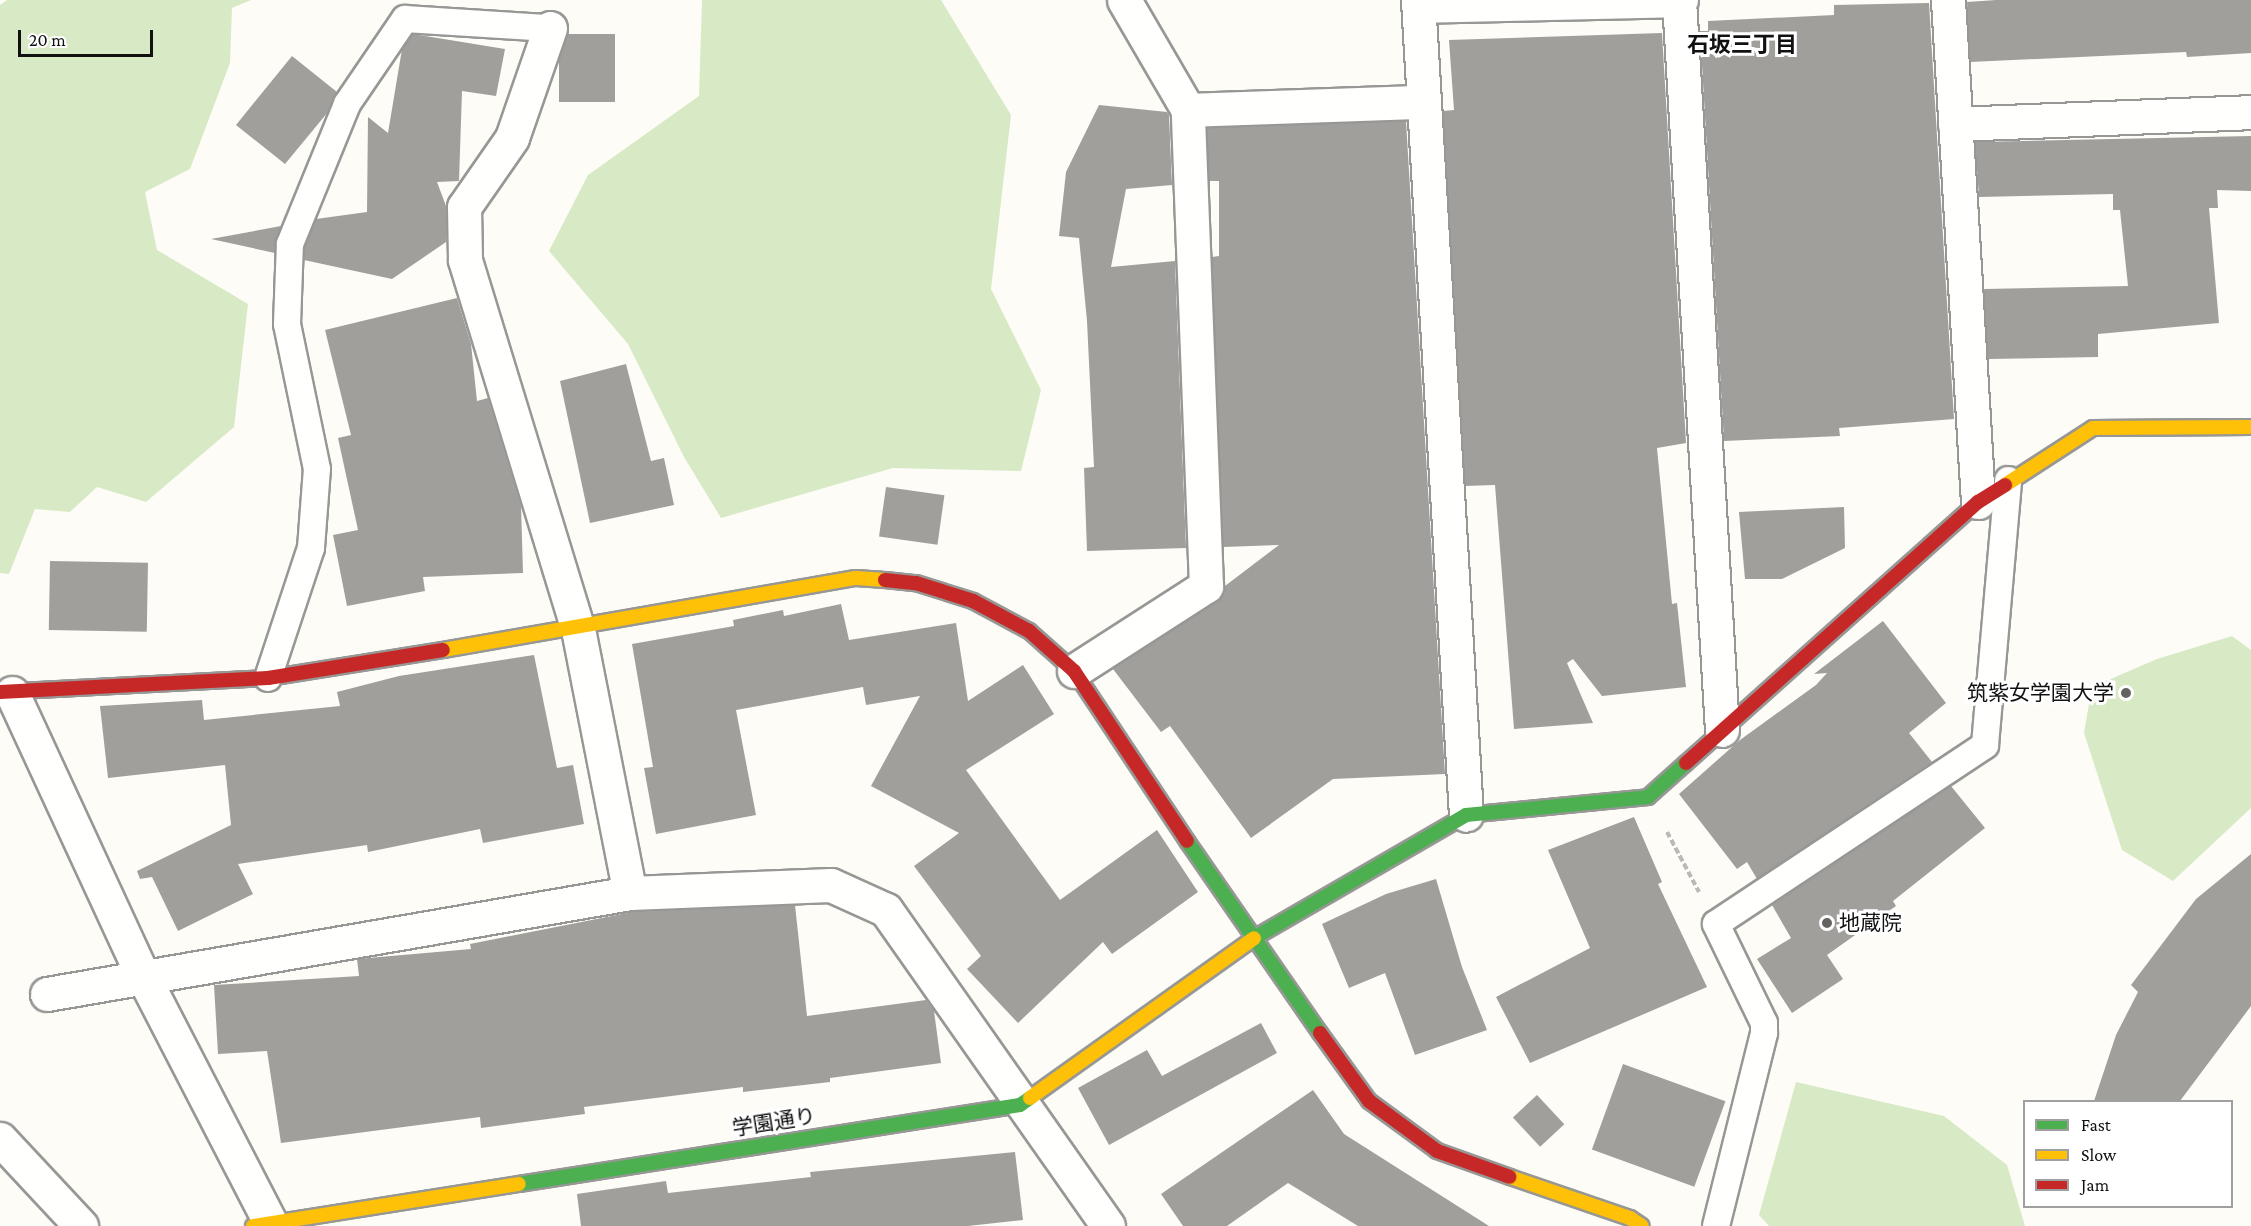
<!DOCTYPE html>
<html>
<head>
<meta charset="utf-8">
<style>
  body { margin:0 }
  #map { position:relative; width:2251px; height:1226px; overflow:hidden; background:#fdfcf7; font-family:"Crimson Pro","Noto Sans JP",serif }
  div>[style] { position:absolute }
  .forest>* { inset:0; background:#d8eac5 }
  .building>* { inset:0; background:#a19f9c; transform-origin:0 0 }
  .path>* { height:4px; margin-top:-2px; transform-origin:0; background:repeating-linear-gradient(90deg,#b9b9b8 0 6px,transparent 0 9px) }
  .roads { filter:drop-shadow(2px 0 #979795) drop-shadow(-2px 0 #979795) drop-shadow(0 2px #979795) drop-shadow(0 -2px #979795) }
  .lane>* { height:26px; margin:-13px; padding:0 13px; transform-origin:13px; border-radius:13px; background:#fffffe }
  .street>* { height:33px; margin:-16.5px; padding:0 16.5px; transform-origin:16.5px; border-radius:16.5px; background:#fffffe }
  .fast>* { height:14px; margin:-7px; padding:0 7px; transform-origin:7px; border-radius:7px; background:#4caf50 }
  .slow>* { height:14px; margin:-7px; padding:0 7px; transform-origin:7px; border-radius:7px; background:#ffc107 }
  .jam>* { height:14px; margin:-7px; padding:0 7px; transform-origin:7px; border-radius:7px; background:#c62828 }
  .dots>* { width:16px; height:16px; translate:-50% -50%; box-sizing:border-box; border:3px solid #fff; border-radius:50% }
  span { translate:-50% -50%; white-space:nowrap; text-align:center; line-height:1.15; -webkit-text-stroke:6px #fff; paint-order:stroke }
  .poi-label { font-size:21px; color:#111 }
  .right { translate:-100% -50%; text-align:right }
  .left { translate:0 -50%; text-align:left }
  .street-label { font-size:21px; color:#111 }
  .neighbourhood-label { font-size:22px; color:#111; font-weight:700 }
  .legend { position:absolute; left:2023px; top:1100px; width:210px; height:108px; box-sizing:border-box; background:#fff; border:2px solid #a0a0a0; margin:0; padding:8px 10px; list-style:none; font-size:18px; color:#111 }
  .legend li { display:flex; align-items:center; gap:12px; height:30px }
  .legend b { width:30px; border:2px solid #a0a0a0 }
  .scale { position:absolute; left:18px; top:30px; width:135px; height:27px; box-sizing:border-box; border:3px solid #111; border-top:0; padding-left:8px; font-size:18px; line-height:21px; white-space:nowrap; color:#111; -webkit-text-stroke:4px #fff; paint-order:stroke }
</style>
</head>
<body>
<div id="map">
  <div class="forest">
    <div style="clip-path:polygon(7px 0,251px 0,232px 8px,230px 63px,190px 169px,145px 192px,157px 250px,248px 304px,234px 427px,146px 502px,97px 487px,70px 512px,35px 509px,9px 574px,0 573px,0 5px)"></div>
    <div style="clip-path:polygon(702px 0,941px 0,1011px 115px,991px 289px,1041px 390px,1021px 471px,893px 468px,721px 518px,684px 457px,628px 344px,549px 251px,588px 175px,699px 96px)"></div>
    <div style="clip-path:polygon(2232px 636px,2251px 650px,2251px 808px,2173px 881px,2122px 850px,2084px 733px,2092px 687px,2157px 659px)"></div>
    <div style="clip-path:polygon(1796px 1082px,1944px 1116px,2007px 1165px,2025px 1226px,1769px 1226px,1759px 1215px)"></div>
  </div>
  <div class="building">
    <div style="clip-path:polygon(1996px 0,2251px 0,2251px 53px,2187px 57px,2186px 52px,1970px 62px,1967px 2px)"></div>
    <div style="clip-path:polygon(1929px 3px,1954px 419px,1839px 428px,1840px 436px,1724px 441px,1700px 31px,1708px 31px,1708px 21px,1834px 15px,1834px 5px)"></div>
    <div style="clip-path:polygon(1662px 33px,1686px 443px,1657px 448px,1672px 604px,1677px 603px,1686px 687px,1602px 696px,1573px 659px,1567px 663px,1593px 723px,1514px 729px,1495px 485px,1465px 486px,1443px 111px,1454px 110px,1449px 40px)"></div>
    <div style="clip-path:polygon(413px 34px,505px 49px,496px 96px,462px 91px,459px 181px,437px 182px,446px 206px,446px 242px,392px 279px,304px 260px,305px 247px,316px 219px,367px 212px,368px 117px,388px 133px,402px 49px)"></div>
    <div style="clip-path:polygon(568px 34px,615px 34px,615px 102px,559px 102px,559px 60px)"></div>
    <div style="clip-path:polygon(292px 56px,337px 92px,328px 112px,285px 164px,236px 125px)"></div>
    <div style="clip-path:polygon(1099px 105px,1167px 112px,1169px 115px,1172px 185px,1126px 189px,1111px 267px,1175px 261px,1186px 548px,1087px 551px,1084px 468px,1094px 467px,1087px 321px,1079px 238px,1059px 236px,1066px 172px)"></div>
    <div style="clip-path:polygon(1406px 121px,1445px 774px,1333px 779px,1251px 838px,1170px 726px,1161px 732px,1113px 669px,1216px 602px,1225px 586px,1279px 545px,1223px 547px,1212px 257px,1219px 256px,1219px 181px,1209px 181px,1207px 128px)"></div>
    <div style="clip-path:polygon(2251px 136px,2251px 191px,2217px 190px,2218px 208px,2209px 208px,2219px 323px,2098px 334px,2098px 357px,1988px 359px,1984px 289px,2128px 286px,2120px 210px,2113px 210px,2113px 194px,1979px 197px,1975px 142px)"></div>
    <div style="clip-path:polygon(281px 226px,275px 253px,211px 239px)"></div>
    <div style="clip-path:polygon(457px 298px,471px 344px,477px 401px,488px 398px,521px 506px,523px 573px,423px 577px,425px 591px,347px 606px,333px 535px,358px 530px,338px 438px,351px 435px,325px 330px)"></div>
    <div style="clip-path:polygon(626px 364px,651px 461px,664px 458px,674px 505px,590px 523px,560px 381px)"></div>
    <div style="left:886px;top:487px;width:59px;height:50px;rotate:8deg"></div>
    <div style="clip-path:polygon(1844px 507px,1845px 548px,1782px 579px,1745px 579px,1739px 512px)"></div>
    <div style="left:50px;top:561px;width:98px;height:69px;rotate:1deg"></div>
    <div style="clip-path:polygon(841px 604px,849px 640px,956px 623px,968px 701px,1023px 665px,1054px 714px,966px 770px,1060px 900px,1157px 830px,1198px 892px,1112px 954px,1103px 942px,1018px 1023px,967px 969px,981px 956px,914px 866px,959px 833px,871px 786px,920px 696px,866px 705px,863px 687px,736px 710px,756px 815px,656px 834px,644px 768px,653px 767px,632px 644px,734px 626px,733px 620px,783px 610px,784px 616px)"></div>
    <div style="clip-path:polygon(1883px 621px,1946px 703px,1909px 733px,1932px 762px,1757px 879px,1747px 862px,1737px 869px,1679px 794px,1740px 740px,1816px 685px,1827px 673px,1814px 674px)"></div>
    <div style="clip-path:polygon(534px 655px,557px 768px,573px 765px,584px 824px,483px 843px,480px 829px,368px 852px,367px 845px,238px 864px,253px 894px,178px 931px,152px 877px,140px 879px,137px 871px,231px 825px,225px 765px,108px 778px,100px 706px,202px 700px,204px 720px,340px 706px,337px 692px,399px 676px)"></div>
    <div style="clip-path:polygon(1951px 786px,1985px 828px,1893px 901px,1896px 906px,1827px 955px,1843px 979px,1792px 1013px,1757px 959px,1791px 938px,1772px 905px)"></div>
    <div style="clip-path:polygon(1634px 817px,1662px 882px,1658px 884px,1707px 987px,1530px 1063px,1496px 997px,1590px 948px,1548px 850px)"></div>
    <div style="clip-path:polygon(2251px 854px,2251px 1006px,2180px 1101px,2094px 1101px,2116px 1035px,2138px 992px,2131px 985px,2196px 899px)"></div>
    <div style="clip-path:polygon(1436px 879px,1462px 967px,1487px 1030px,1415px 1055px,1385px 973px,1349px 988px,1322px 924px,1386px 894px)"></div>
    <div style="clip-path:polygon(795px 905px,807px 1016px,926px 1000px,934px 1011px,941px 1063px,830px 1078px,830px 1082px,743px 1092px,743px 1087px,584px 1107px,585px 1114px,481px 1128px,480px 1117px,281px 1143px,267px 1051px,218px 1054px,214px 985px,359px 976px,357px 959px,471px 949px,470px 944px,632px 912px)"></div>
    <div style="clip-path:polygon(1261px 1023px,1277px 1053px,1109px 1145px,1078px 1088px,1147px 1050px,1162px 1076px)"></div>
    <div style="left:1623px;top:1064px;width:109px;height:91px;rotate:20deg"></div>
    <div style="clip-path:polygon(1313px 1090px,1344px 1134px,1489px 1226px,1358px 1226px,1288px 1183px,1227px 1226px,1183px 1226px,1161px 1194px)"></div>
    <div style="left:1537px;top:1095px;width:40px;height:33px;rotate:47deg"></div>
    <div style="clip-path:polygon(1015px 1152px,1023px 1220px,968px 1226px,581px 1226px,577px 1194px,666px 1181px,668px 1193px,811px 1177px,810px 1172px)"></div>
  </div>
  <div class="path">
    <div style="left:1667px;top:832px;width:68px;rotate:61.9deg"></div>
  </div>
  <div class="roads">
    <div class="lane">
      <div style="left:268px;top:678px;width:137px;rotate:-71.7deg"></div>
      <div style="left:311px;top:548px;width:79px;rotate:-85.7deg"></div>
      <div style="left:317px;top:469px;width:148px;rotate:-101.7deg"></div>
      <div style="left:287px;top:324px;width:80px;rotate:-87.9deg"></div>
      <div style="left:290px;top:244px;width:151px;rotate:-67.8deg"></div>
      <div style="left:347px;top:104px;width:103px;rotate:-55.7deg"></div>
      <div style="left:405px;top:19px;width:145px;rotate:3.6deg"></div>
      <div style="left:1716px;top:1226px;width:199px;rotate:-76deg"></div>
      <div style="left:1764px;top:1033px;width:10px;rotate:-90deg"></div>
      <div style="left:1764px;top:1023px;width:110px;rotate:-115.9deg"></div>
      <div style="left:1716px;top:924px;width:323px;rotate:-33.6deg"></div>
      <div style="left:1985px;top:745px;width:266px;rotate:-85deg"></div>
    </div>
    <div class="street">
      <div style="left:1418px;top:0;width:816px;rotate:86.63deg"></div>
      <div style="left:1679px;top:0;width:731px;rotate:86.63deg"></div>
      <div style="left:1948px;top:0;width:503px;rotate:86.58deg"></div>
      <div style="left:1419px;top:6px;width:262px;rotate:-1.3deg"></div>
      <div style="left:550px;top:28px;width:116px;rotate:109.1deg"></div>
      <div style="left:512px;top:138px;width:84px;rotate:124.8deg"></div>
      <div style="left:464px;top:207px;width:53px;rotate:88.9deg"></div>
      <div style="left:465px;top:260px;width:386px;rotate:73deg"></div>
      <div style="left:578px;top:629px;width:269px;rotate:78.9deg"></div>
      <div style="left:1188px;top:110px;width:234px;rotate:-2deg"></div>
      <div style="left:1955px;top:124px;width:296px;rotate:-2.3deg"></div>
      <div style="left:1074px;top:671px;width:157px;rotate:-32.8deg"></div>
      <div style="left:1206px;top:586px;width:476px;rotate:-92.2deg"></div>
      <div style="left:1188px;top:110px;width:127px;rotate:-120.2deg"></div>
      <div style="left:12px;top:693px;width:312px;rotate:65.2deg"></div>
      <div style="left:143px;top:976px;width:281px;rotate:62.7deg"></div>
      <div style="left:47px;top:994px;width:592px;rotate:-9.83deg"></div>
      <div style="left:630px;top:893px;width:201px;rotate:-2.3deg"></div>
      <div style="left:831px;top:885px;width:60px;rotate:24.4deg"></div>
      <div style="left:886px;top:910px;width:386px;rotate:54.9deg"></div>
      <div style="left:0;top:1139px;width:119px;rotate:47deg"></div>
    </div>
    <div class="fast">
      <div style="left:1187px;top:841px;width:234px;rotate:55.3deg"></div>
      <div style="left:1254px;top:938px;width:245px;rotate:-30.1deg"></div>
      <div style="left:1466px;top:815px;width:183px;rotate:-5.6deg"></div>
      <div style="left:1648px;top:797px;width:51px;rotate:-41.8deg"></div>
      <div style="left:519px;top:1184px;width:507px;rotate:-8.96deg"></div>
      <div style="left:1020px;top:1105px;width:12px;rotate:-35deg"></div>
    </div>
    <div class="slow">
      <div style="left:2005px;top:485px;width:105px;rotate:-32.9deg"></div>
      <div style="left:2093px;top:428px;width:158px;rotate:-0.4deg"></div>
      <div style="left:443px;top:650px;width:419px;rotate:-9.9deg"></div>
      <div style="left:856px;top:578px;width:29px;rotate:4deg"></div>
      <div style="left:1030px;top:1098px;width:275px;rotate:-35.5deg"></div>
      <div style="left:1510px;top:1177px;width:127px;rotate:18.9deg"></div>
      <div style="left:1630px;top:1218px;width:14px;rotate:34deg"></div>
      <div style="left:253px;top:1226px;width:269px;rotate:-9deg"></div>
    </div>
    <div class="jam">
      <div style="left:885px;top:580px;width:31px;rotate:6deg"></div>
      <div style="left:916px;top:583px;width:60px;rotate:17.5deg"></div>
      <div style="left:973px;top:601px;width:64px;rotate:28.2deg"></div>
      <div style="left:1029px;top:631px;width:60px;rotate:41.6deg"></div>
      <div style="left:1074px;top:671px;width:204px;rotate:56.4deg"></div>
      <div style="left:0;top:692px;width:268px;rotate:-3deg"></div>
      <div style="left:268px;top:678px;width:177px;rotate:-9.1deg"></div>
      <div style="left:1686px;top:763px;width:392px;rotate:-41.8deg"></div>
      <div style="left:1978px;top:502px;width:32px;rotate:-32deg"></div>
      <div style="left:1320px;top:1033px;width:84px;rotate:54.2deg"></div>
      <div style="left:1369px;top:1101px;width:84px;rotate:36.3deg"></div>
      <div style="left:1437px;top:1151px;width:77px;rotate:19.6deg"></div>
    </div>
  </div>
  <div class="dots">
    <div style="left:2126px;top:693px;background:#646362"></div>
    <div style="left:1827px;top:923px;background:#646362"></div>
  </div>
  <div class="poi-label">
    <span class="right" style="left:2114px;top:693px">筑紫女学園大学</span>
    <span class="left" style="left:1839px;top:923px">地蔵院</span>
  </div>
  <div class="street-label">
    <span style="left:774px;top:1122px;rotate:-9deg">学園通り</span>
  </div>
  <div class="neighbourhood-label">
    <span style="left:1742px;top:45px">石坂三丁目</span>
  </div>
  <ul class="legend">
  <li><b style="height:8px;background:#4caf50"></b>Fast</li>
  <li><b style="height:8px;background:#ffc107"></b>Slow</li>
  <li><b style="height:8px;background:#c62828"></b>Jam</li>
  </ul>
  <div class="scale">20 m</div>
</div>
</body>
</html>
